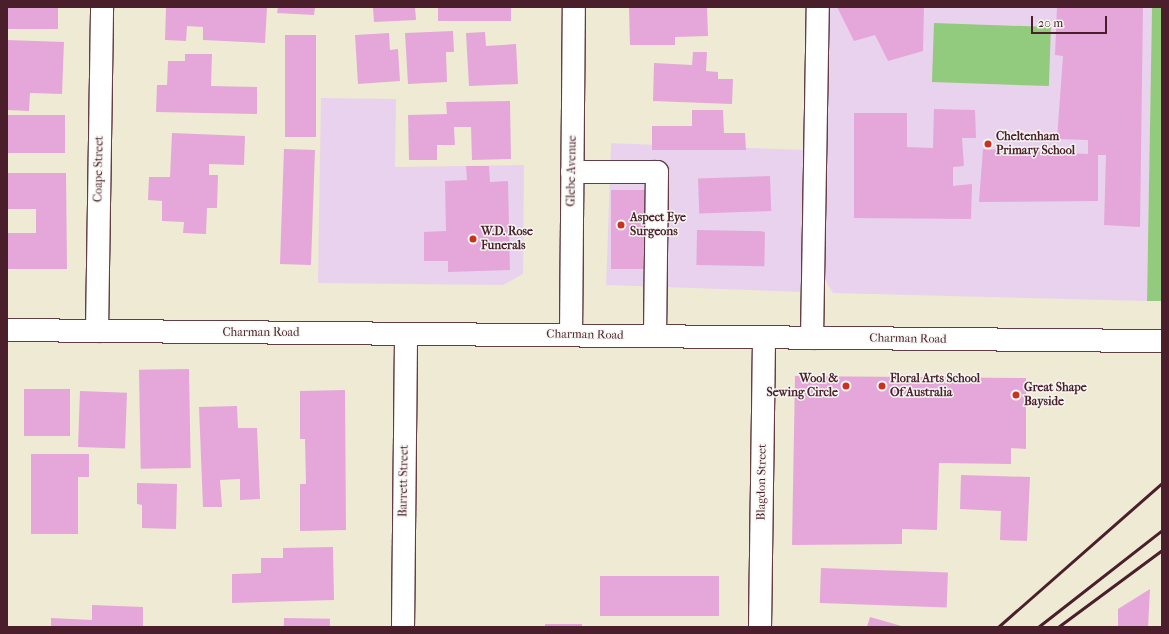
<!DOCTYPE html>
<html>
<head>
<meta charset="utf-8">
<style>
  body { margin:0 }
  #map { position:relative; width:1169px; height:634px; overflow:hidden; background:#eeead4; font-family:"IM FELL French Canon",serif }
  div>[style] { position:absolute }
  .built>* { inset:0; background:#e9d2ed; transform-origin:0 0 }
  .green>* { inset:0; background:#93cb7e; transform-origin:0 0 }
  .building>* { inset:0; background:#e5a7d9; transform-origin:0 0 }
  .roads { filter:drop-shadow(1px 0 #633d44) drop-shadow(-1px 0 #633d44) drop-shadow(0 1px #633d44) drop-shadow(0 -1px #633d44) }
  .minor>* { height:22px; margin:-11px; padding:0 11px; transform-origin:11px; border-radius:11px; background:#fff }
  .major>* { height:22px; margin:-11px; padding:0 11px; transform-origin:11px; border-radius:11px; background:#fff }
  .rail>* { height:3px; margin:-1.5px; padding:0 1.5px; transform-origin:1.5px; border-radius:1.5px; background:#4a1f2b }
  .dots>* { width:11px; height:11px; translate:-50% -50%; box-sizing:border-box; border:2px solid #f6f6f2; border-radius:50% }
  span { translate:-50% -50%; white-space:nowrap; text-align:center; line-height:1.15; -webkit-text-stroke:3px #f6f6f2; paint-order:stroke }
  .poi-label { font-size:12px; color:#4a1f2b; font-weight:700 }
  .left { translate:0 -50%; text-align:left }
  .right { translate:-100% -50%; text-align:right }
  .street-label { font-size:12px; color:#4a1f2b }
  .frame { position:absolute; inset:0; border:8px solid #4a1f2b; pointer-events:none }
  .scale { position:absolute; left:1031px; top:16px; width:76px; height:18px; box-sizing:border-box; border:2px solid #4a1f2b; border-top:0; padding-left:5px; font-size:12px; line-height:14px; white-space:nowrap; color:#4a1f2b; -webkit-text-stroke:3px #f6f6f2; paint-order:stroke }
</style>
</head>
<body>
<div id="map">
  <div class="built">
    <div style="clip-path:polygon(829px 7px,1152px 7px,1147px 301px,833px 293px,825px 280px)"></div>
    <div style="clip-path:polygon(321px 98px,396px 99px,395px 167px,524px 165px,523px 274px,503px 285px,318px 283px)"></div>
    <div style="left:806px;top:150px;width:142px;height:195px;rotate:92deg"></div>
  </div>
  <div class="green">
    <div style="clip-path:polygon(1152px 7px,1162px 7px,1162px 301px,1147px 301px)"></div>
    <div style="left:934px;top:23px;width:117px;height:59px;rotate:2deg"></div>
  </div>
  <div class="building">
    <div style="left:7px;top:7px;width:51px;height:22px"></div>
    <div style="clip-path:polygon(166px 7px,267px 7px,265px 43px,203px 40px,203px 27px,187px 26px,186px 41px,165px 40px)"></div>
    <div style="clip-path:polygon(278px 7px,315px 7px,314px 15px,277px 13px)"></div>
    <div style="clip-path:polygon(373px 7px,415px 7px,416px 20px,374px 22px)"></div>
    <div style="left:438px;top:7px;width:73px;height:14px"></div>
    <div style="clip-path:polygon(629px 7px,707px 7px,708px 36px,675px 37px,675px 45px,630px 45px)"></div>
    <div style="clip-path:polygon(837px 7px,924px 7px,923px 51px,888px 61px,875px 35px,854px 41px)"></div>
    <div style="clip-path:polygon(1057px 7px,1143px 7px,1140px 227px,1104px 225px,1106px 155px,1098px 155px,1098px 201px,979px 202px,983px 149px,1088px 154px,1088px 140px,1057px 139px,1063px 56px,1055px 55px)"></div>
    <div style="clip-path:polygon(453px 31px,454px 52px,446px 52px,447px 82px,408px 84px,405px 33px)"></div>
    <div style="clip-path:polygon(485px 32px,486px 46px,516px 44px,518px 84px,469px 86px,466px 33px)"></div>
    <div style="clip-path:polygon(389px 33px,390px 50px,398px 49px,400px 81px,358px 84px,355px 35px)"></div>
    <div style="left:285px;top:35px;width:31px;height:102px"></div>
    <div style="clip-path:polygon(7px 40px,64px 42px,62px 94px,30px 93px,29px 111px,7px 110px)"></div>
    <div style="clip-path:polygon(693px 52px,707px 52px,706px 71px,718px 72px,718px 79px,733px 79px,732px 104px,653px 101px,654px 63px,692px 65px)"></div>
    <div style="clip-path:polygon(185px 54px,212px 54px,211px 86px,257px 87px,257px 114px,156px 112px,157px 85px,167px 85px,168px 61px,185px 61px)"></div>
    <div style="clip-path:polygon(510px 101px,511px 159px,472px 160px,471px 127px,454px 127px,455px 145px,437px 145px,437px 160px,409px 160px,408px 115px,447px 114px,446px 102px)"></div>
    <div style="clip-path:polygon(934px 109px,975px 110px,976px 138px,962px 138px,964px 166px,953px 167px,953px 186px,972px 184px,971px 219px,854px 218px,854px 113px,907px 113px,907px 147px,933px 148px)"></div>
    <div style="clip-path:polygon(692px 110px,723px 110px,724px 133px,745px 133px,746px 150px,652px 150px,652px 126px,692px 126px)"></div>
    <div style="left:7px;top:115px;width:58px;height:38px"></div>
    <div style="clip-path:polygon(172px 133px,245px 136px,244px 165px,209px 164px,209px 175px,218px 175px,217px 208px,207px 208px,206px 234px,183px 233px,184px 222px,162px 221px,162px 201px,148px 200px,149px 177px,170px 177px)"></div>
    <div style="left:284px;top:149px;width:31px;height:115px;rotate:2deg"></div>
    <div style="clip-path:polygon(466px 166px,489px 166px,490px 182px,508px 181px,510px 270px,448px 272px,448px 261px,424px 261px,424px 232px,446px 231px,445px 181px,467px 180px)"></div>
    <div style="clip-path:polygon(7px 173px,66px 173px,67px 269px,7px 269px,7px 233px,36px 233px,36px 209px,7px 209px)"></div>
    <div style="left:770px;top:176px;width:35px;height:72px;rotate:88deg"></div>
    <div style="left:647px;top:190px;width:79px;height:36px;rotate:90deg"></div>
    <div style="left:697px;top:230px;width:68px;height:35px;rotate:1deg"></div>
    <div style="left:189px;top:369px;width:99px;height:50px;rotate:89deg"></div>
    <div style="clip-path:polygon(795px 376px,1026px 378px,1026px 449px,1011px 448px,1011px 464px,939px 463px,937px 530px,902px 529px,902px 544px,792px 545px)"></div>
    <div style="left:24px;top:389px;width:46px;height:47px"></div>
    <div style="clip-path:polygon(345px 390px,346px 530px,300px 531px,300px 484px,306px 484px,305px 439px,300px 439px,300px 391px)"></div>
    <div style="left:80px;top:391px;width:47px;height:56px;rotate:2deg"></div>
    <div style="clip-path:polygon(237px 406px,238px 428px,257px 428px,260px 499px,240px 500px,240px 479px,220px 480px,222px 507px,203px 507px,199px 407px)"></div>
    <div style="clip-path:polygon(31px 454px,89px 454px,89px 477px,78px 477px,78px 534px,31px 534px)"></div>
    <div style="clip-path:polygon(961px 475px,1030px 477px,1027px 541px,1000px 540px,1001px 511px,960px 509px)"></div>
    <div style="clip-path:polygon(137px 483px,177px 484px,176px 529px,142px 528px,142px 505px,137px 504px)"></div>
    <div style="clip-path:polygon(333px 547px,334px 600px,232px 603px,232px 574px,261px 573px,261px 558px,283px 558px,283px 548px)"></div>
    <div style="left:821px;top:568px;width:127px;height:35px;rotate:2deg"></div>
    <div style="left:600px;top:576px;width:119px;height:40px"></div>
    <div style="clip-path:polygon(1150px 589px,1148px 627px,1118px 627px,1118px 609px)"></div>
    <div style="clip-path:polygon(92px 605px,143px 607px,143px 627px,51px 627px,51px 618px,92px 620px)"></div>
    <div style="clip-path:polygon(870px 617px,905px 627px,867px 627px)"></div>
    <div style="left:284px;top:618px;width:46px;height:9px;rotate:1deg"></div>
    <div style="left:545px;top:624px;width:37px;height:3px"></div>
  </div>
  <div class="roads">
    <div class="minor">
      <div style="left:572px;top:172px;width:85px"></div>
      <div style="left:657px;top:172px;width:164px;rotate:90.7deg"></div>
      <div style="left:97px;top:331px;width:324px;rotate:-89.1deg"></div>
      <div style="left:571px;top:335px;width:328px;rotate:-89.5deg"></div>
      <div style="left:812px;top:338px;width:331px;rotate:-89deg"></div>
      <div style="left:403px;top:627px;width:293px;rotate:-89.4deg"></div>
      <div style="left:760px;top:627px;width:289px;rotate:-89.2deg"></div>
    </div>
    <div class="major">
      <div style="left:7px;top:330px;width:1155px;rotate:0.55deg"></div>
    </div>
  </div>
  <div class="rail">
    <div style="left:998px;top:627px;width:218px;rotate:-41.3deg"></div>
    <div style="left:1038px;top:627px;width:157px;rotate:-38deg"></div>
    <div style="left:1058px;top:627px;width:129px;rotate:-36.5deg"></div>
  </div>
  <div class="dots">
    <div style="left:988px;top:144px;background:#c8321e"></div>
    <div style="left:621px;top:225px;background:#c8321e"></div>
    <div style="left:473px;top:239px;background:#c8321e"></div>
    <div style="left:846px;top:386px;background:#c8321e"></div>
    <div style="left:882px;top:386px;background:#c8321e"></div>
    <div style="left:1016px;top:395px;background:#c8321e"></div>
  </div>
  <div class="poi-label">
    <span class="left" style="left:996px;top:144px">Cheltenham<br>Primary School</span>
    <span class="left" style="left:630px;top:225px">Aspect Eye<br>Surgeons</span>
    <span class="left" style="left:481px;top:239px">W.D. Rose<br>Funerals</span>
    <span class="right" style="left:838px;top:386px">Wool &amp;<br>Sewing Circle</span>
    <span class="left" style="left:890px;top:386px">Floral Arts School<br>Of Australia</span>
    <span class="left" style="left:1024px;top:395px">Great Shape<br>Bayside</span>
  </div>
  <div class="street-label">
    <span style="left:99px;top:169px;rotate:-89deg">Coape Street</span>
    <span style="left:572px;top:171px;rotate:-89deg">Glebe Avenue</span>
    <span style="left:261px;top:333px">Charman Road</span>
    <span style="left:585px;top:335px;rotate:1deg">Charman Road</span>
    <span style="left:908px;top:339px;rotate:1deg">Charman Road</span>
    <span style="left:404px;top:481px;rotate:-89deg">Barrett Street</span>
    <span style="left:762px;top:482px;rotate:-89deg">Blagdon Street</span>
  </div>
  <div class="frame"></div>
  <div class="scale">20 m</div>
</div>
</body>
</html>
